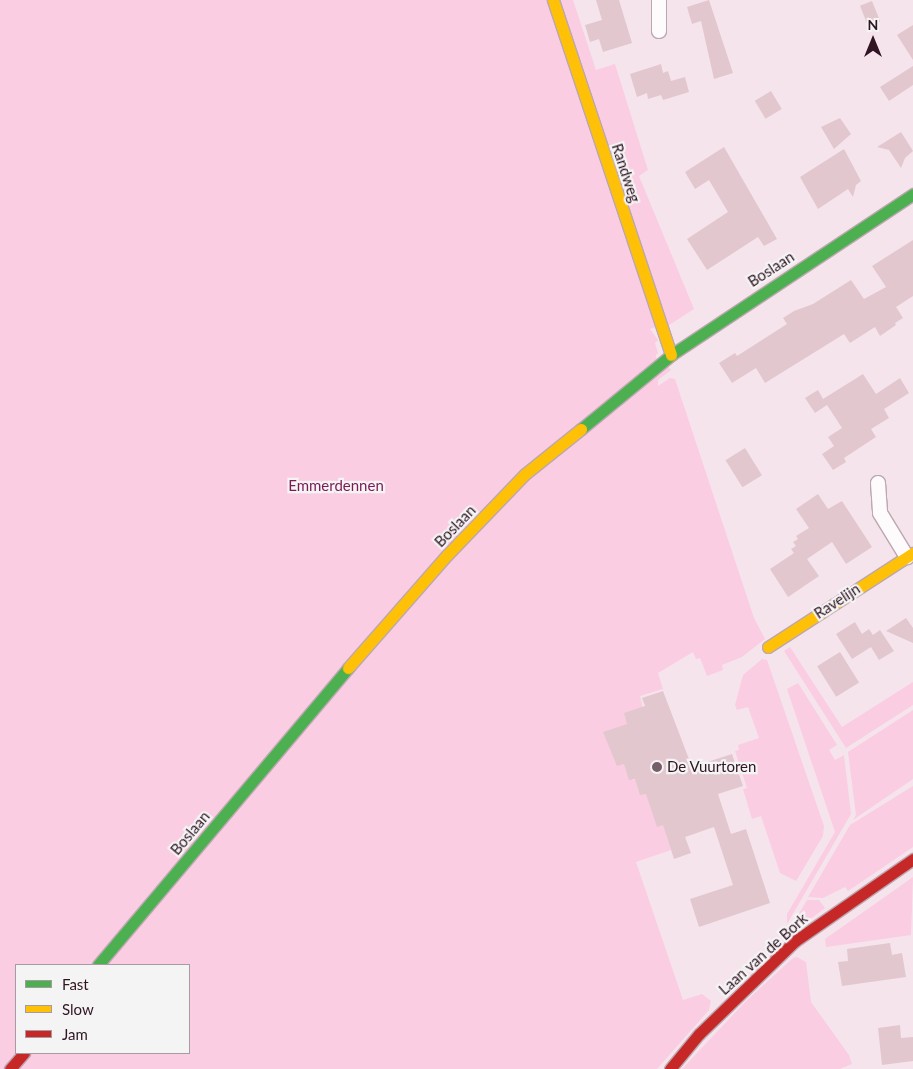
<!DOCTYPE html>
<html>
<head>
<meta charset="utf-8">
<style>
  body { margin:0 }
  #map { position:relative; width:913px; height:1069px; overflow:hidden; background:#f6e4ec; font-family:Lato,sans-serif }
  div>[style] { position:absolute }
  .green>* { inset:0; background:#facde2 }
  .building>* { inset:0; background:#e2c7ce; transform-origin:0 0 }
  .roads { filter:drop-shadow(1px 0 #bca7b1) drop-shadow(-1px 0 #bca7b1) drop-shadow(0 1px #bca7b1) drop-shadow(0 -1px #bca7b1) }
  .street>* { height:14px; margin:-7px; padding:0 7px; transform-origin:7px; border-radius:7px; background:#fefbfc }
  .fast>* { height:11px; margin:-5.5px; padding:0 5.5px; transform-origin:5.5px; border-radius:5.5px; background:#4caf50 }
  .slow>* { height:11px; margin:-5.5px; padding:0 5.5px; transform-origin:5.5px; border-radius:5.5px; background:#ffc107 }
  .jam>* { height:11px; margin:-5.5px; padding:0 5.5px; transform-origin:5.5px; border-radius:5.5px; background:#c62828 }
  .dots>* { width:14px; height:14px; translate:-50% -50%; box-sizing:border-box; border:2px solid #f4f4f4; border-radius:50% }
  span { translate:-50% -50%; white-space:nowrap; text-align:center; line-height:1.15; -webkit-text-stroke:4.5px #f4f4f4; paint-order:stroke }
  .street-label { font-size:15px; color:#311523 }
  .park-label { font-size:15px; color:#7e1955 }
  .poi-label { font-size:15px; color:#311523 }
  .left { translate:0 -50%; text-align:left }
  .legend { position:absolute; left:15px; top:964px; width:175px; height:90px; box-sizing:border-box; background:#f4f4f4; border:1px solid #a69ba0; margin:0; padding:6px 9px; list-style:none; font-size:15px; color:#311523 }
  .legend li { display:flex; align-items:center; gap:10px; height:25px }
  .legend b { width:25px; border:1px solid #a69ba0 }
  .north { position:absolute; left:848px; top:15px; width:50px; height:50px; -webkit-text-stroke:4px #f4f4f4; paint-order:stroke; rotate:0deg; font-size:14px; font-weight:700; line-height:20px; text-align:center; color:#311523 }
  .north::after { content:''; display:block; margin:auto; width:18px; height:22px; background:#311523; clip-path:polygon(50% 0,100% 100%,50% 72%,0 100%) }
</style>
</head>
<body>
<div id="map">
  <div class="green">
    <div style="clip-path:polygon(evenodd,0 0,549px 0,656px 327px,650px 329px,658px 340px,655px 343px,658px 353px,656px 355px,657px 372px,667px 365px,671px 370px,658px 380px,658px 386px,670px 378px,675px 379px,754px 618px,765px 639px,742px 657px,722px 665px,723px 670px,707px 676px,700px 658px,696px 659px,693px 652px,658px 673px,663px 689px,640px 696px,643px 708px,629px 724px,609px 730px,619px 762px,626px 760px,632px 780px,637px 779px,653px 790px,671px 850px,636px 862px,683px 1000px,702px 994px,711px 1001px,709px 1010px,657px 1069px,0 1069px,0 0,16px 965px,189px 965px,189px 1053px,16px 1053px,16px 965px)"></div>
    <div style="clip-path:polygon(557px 0,573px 0,596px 70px,615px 64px,648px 170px,639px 176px,694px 309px,666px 327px)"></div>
    <div style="clip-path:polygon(790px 647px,842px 727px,913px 682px,913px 705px,846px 748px,784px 651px)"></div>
    <div style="clip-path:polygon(762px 659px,767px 660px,824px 826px,823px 836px,796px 881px,780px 873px,761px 816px,752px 819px,743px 789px,747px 788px,735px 751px,739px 750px,738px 745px,759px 738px,748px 707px,737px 710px,735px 705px,743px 675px)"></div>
    <div style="clip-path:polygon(798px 683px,837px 745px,829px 750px,835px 760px,844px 755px,851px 814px,787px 924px,787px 914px,835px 832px,787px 689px)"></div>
    <div style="clip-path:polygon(913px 710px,913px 779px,853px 820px,856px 815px,848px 752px)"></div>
    <div style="clip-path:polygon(913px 786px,913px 847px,848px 891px,845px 887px,823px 898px,808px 897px,850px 825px)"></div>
    <div style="clip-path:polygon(913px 877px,911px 935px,826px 947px,825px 939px)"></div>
    <div style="clip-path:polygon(807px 900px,819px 900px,825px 908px,796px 930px,792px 925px)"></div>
    <div style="clip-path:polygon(797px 957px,806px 962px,811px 1002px,849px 1055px,852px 1064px,840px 1069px,682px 1069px,746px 1001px,793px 958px)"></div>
  </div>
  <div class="building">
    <div style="clip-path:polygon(596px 0,619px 0,632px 43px,603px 52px,599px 39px,590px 42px,585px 25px,602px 20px)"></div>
    <div style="clip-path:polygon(709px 0,733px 73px,714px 79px,701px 21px,692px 24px,687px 7px)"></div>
    <div style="left:872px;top:1px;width:22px;height:13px;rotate:68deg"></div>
    <div style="clip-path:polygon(913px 25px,913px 60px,897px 35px)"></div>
    <div style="clip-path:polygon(661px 64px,663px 73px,668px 71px,671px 81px,685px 77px,689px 92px,663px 100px,661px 95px,648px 99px,647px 93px,637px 97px,630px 74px)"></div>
    <div style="clip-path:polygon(913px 66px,913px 85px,889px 101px,880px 87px)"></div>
    <div style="left:771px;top:91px;width:21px;height:19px;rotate:59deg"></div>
    <div style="clip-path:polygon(840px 118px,851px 134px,834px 149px,821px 127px)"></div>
    <div style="clip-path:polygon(901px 132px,913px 151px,905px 158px,901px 168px,889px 150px,877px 147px)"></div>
    <div style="clip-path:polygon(724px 147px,777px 239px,764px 246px,758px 237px,707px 270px,687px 239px,728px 212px,709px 180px,695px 189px,685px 172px)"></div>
    <div style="clip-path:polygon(844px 149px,861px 181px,856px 185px,853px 197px,848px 189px,818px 209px,800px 177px)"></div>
    <div style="clip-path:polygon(913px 240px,913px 296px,896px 307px,903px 318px,895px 323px,896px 325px,880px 336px,875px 327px,850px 343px,844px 334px,765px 383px,756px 368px,732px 383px,719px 363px,735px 353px,737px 356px,787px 324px,783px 318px,794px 311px,813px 304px,851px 280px,864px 299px,886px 287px,872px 266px)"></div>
    <div style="clip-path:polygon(863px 374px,876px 394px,900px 378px,909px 393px,884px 409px,889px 418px,871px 429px,876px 437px,844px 458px,846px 462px,833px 470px,822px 454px,834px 446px,828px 437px,842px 428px,827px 405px,815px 413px,805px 398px,818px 390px,823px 399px)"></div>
    <div style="left:745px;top:448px;width:32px;height:23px;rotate:58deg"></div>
    <div style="clip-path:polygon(818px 494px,828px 509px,842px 501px,872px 547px,846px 564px,832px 542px,807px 559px,819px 576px,788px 597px,770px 569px,794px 553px,791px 549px,796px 546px,793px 542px,798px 539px,796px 536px,809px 528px,796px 509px)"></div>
    <div style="clip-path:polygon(906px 618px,913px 628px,913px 643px,886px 631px)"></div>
    <div style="clip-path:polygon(855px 622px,862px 634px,869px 629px,873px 635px,880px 630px,894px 651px,879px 660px,871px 647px,852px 659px,836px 634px)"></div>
    <div style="left:840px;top:652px;width:36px;height:27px;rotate:58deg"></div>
    <div style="clip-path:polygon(663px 691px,692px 767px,732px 754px,743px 786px,718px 794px,731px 834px,746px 829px,770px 903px,699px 927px,690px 899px,733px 885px,714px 827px,685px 837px,691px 853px,674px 859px,663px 825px,657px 827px,646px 794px,640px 795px,635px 779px,629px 780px,624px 764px,617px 766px,603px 732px,627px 724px,624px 713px,645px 706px,642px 698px)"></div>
    <div style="clip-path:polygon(890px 943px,892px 955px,902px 953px,906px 977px,842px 986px,838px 962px,848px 961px,847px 949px)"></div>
    <div style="clip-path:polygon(900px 1025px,901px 1038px,913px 1037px,913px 1061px,882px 1065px,878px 1028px)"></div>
  </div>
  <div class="roads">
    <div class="street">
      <div style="left:659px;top:0;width:31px;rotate:90deg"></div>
      <div style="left:878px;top:483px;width:30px;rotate:86deg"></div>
      <div style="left:880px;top:513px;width:52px;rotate:58.5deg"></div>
    </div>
    <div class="fast">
      <div style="left:581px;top:429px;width:117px;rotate:-39.4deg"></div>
      <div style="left:671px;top:355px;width:291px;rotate:-33.6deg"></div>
      <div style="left:98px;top:965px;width:388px;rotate:-49.9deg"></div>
    </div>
    <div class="slow">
      <div style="left:553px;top:0;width:374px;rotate:71.6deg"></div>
      <div style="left:768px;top:647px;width:173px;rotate:-33deg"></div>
      <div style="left:348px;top:668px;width:150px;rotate:-48.8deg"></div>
      <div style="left:447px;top:555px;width:112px;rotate:-46.1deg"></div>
      <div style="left:525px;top:474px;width:72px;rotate:-38.8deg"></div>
    </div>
    <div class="jam">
      <div style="left:10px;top:1069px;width:21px;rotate:-49deg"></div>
      <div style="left:670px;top:1069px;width:45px;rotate:-50.4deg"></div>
      <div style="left:699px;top:1034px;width:134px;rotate:-44.1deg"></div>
      <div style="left:795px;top:941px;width:144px;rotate:-34.8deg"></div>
    </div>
  </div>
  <div class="dots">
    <div style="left:657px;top:767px;background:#765d69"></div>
  </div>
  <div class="street-label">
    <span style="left:626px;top:173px;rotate:72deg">Randweg</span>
    <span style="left:771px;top:269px;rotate:-33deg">Boslaan</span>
    <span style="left:455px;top:526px;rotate:-46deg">Boslaan</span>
    <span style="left:837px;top:601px;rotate:-33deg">Ravelijn</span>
    <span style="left:190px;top:833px;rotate:-50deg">Boslaan</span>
    <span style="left:763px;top:954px;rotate:-42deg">Laan van de Bork</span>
  </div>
  <div class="park-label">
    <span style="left:336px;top:486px">Emmerdennen</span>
  </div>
  <div class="poi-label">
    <span class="left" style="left:667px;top:767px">De Vuurtoren</span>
  </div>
  <ul class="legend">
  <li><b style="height:6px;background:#4caf50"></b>Fast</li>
  <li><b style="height:6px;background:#ffc107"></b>Slow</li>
  <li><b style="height:6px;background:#c62828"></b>Jam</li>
  </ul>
  <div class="north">N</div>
</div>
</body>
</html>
